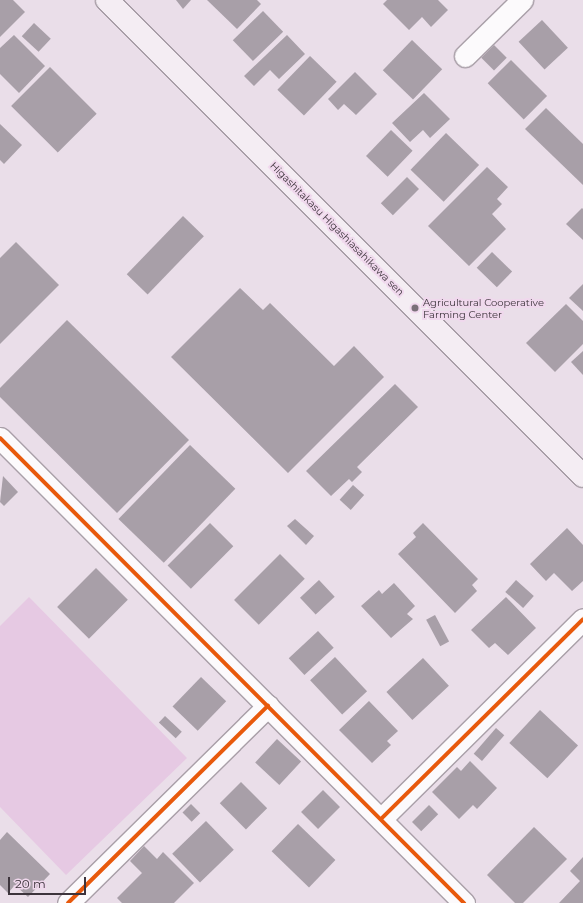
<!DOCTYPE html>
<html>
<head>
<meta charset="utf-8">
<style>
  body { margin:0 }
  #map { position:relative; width:583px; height:903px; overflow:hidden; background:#eadee9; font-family:Montserrat,sans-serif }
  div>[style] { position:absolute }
  .green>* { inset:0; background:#e6c9e3 }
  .building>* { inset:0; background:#a89fa8; transform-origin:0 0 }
  .roads { filter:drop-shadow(1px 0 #a99fa8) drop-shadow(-1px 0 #a99fa8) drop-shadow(0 1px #a99fa8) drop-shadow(0 -1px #a99fa8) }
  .street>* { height:21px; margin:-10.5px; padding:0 10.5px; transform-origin:10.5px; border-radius:10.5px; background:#fcfafc }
  .primary>* { height:22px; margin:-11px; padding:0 11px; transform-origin:11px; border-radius:11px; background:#f4edf3 }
  .cycleway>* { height:4px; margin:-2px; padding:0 2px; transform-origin:2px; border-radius:2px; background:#e8590c }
  .dots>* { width:11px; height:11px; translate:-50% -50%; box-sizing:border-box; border:2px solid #f0d8ed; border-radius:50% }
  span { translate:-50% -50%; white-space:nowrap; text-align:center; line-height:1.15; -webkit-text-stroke:4px #f0d8ed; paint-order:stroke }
  .street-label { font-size:10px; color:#3d343c }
  .poi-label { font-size:10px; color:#3d343c }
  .left { translate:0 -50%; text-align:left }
  .scale { position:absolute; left:8px; top:877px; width:78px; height:18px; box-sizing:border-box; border:2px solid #3d343c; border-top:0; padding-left:5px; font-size:12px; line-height:14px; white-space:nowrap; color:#3d343c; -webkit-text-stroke:3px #f0d8ed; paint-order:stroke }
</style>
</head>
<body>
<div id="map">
  <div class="green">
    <div style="clip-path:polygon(29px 597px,187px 758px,66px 875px,0 807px,0 626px)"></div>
  </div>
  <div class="building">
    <div style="clip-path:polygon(0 0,13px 0,25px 12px,0 37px)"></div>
    <div style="clip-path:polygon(176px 0,191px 0,183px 9px)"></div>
    <div style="clip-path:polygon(207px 0,257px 0,261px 4px,237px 29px)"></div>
    <div style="clip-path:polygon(387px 0,438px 0,448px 10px,431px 27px,422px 17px,409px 30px,383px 4px)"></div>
    <div style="left:263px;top:11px;width:29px;height:42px;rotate:46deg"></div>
    <div style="left:542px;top:20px;width:38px;height:32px;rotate:47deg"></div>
    <div style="left:34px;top:23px;width:23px;height:18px;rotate:43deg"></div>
    <div style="clip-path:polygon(14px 35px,45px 66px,19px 93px,0 74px,0 48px)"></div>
    <div style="clip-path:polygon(287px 35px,305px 54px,279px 79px,270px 70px,254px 86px,244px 76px)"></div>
    <div style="left:412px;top:40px;width:42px;height:42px;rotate:44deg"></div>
    <div style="left:494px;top:45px;width:18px;height:18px;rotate:45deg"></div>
    <div style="left:310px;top:56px;width:37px;height:47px;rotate:44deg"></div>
    <div style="left:511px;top:60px;width:51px;height:33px;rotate:45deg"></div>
    <div style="left:50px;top:67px;width:66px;height:55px;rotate:45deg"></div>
    <div style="clip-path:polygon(355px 72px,377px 94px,356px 115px,344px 104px,338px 110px,328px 99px)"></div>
    <div style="clip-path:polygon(424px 93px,450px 119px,430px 138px,423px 130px,410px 142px,392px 123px)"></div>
    <div style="clip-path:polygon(546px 108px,583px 144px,583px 185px,525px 129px)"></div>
    <div style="clip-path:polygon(0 124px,22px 145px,4px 164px,0 160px)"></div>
    <div style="left:391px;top:130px;width:30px;height:36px;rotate:44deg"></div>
    <div style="left:446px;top:133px;width:46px;height:51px;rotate:44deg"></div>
    <div style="clip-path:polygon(487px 167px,508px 187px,497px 199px,502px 204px,492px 214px,506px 229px,469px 266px,428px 226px)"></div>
    <div style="left:407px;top:177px;width:17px;height:37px;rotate:45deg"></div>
    <div style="clip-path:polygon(582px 208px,583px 209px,583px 240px,566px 224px)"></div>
    <div style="left:183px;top:216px;width:29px;height:81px;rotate:44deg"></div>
    <div style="clip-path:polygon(16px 242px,59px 285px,0 344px,0 258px)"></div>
    <div style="left:492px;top:252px;width:28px;height:22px;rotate:44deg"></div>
    <div style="clip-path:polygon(583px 284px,583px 311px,569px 298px)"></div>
    <div style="clip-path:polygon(240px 288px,263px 310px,270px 303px,334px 366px,354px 346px,384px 377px,288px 473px,171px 357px)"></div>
    <div style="clip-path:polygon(566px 304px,583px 321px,583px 344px,555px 372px,526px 343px)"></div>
    <div style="clip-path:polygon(67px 320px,189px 440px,117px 513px,0 397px,0 388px)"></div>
    <div style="clip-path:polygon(583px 351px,583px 375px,571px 362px)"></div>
    <div style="clip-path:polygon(395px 384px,418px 407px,357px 467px,362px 472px,352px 482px,349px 479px,331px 496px,306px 471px)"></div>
    <div style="left:190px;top:445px;width:63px;height:103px;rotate:44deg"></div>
    <div style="clip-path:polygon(3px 476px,18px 492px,4px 506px,0 502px)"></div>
    <div style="left:353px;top:485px;width:15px;height:20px;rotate:42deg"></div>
    <div style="clip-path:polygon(295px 519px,314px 536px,306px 545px,287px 526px)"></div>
    <div style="left:210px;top:523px;width:33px;height:60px;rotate:45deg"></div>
    <div style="clip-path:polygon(423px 523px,478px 579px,472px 585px,477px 591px,455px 613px,398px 554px,416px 537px,413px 533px)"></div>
    <div style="clip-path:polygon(567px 528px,583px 545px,583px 581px,572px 591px,554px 573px,546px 581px,530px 564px)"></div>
    <div style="left:280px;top:554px;width:35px;height:65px;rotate:45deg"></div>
    <div style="left:96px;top:568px;width:45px;height:55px;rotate:45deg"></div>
    <div style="left:319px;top:580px;width:23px;height:26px;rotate:47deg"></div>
    <div style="left:516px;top:580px;width:24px;height:16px;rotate:42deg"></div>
    <div style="clip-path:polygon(394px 583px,415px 606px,407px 614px,413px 619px,391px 638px,361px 606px,379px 590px,382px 594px)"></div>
    <div style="clip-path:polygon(506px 597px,536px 628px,508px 655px,495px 643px,489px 648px,471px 630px)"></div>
    <div style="left:435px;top:615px;width:30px;height:10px;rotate:62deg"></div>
    <div style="left:318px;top:631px;width:23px;height:40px;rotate:47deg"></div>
    <div style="left:335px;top:657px;width:47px;height:34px;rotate:47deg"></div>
    <div style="left:423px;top:658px;width:38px;height:50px;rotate:47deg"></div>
    <div style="left:201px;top:677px;width:35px;height:41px;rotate:44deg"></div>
    <div style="clip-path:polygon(369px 701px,398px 731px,387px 741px,391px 745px,372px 763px,339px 730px)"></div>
    <div style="left:540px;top:710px;width:52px;height:45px;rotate:43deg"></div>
    <div style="left:165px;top:716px;width:23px;height:9px;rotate:43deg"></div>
    <div style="left:496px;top:728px;width:11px;height:34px;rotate:41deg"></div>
    <div style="left:277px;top:739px;width:33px;height:32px;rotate:43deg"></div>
    <div style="clip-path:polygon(470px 761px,497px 788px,477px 809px,473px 805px,459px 819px,432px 792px,457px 767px,461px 771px)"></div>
    <div style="left:241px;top:782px;width:37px;height:30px;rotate:45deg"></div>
    <div style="left:323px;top:790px;width:24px;height:31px;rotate:45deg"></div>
    <div style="left:191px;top:804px;width:13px;height:12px;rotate:45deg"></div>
    <div style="left:429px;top:805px;width:13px;height:24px;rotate:45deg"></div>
    <div style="left:206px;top:821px;width:40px;height:47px;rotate:46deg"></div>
    <div style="left:298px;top:824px;width:52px;height:38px;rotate:44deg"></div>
    <div style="clip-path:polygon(534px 827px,567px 859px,523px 903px,515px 903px,487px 875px)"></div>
    <div style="clip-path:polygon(7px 832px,50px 874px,28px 897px,15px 885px,8px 893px,0 885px,0 840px)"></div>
    <div style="clip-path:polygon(144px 846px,157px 859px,163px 852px,194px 883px,174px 903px,122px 903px,117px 898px,142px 873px,130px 861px)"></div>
    <div style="clip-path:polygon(583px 857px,583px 903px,559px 903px,580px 881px,570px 871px)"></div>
  </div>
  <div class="roads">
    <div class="street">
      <div style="left:465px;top:56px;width:80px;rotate:-44.5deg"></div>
      <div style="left:0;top:438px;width:657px;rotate:45.06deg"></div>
      <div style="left:381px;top:819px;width:284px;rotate:-44.7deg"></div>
      <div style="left:68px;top:903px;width:281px;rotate:-44.6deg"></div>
    </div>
    <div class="primary">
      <div style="left:107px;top:0;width:673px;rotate:45deg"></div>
    </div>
  </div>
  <div class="cycleway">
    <div style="left:0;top:438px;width:657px;rotate:45.06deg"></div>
    <div style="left:381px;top:819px;width:284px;rotate:-44.7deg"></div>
    <div style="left:68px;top:903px;width:281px;rotate:-44.6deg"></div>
  </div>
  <div class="dots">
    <div style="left:415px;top:308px;background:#7a7079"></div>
  </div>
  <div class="street-label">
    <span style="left:337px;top:229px;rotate:45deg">Higashitakasu Higashiasahikawa sen</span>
  </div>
  <div class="poi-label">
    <span class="left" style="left:423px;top:308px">Agricultural Cooperative<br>Farming Center</span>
  </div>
  <div class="scale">20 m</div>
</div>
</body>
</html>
